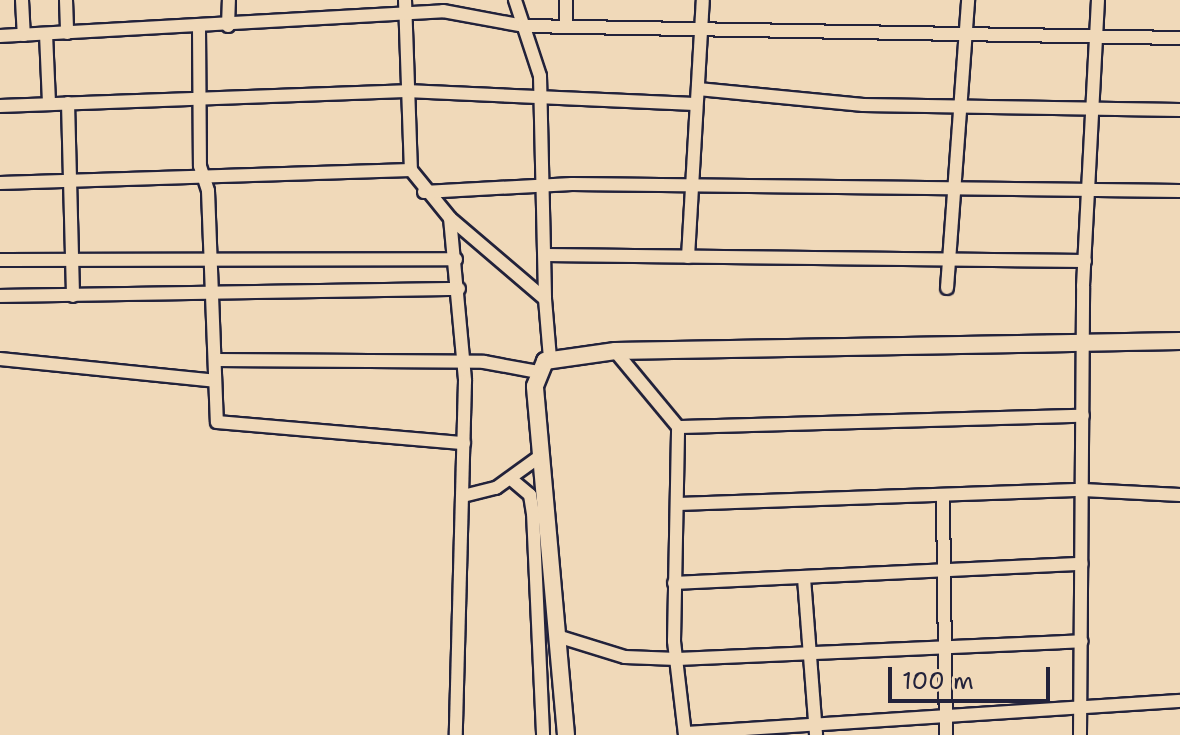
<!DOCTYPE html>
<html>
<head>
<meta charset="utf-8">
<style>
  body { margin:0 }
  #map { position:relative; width:1180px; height:735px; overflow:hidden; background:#f0d9b9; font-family:"Shantell Sans",sans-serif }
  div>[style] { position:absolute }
  .roads { filter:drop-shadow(2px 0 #22223b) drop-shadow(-2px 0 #22223b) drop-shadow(0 2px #22223b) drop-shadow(0 -2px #22223b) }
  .minor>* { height:12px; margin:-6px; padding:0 6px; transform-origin:6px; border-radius:6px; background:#f0d9b9 }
  .major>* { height:16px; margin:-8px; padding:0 8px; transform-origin:8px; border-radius:8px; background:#f0d9b9 }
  span { translate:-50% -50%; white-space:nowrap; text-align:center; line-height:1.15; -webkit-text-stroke:7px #f0d9b9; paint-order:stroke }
  .scale { position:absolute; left:888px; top:667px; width:162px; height:36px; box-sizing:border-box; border:4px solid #22223b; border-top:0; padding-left:10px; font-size:24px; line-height:28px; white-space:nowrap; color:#22223b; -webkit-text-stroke:6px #f0d9b9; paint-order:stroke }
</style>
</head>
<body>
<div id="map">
  <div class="roads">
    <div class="minor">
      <div style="left:22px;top:0;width:35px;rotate:87deg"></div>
      <div style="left:66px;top:0;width:33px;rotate:88deg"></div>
      <div style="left:405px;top:0;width:170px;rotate:88deg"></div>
      <div style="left:411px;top:170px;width:62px;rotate:50.9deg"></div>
      <div style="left:450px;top:218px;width:125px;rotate:40.5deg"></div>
      <div style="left:545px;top:299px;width:59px;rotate:85.2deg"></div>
      <div style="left:515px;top:0;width:80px;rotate:71.8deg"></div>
      <div style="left:540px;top:76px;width:223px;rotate:88.7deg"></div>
      <div style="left:566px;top:0;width:26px;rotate:90deg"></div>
      <div style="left:228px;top:26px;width:26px;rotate:-88deg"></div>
      <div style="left:199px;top:28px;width:138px;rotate:89.6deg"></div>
      <div style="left:200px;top:166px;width:26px;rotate:72deg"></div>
      <div style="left:208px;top:191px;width:231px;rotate:87.8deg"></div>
      <div style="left:217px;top:422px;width:248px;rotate:4.9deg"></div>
      <div style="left:46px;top:34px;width:70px;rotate:87.5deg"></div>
      <div style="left:0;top:36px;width:444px;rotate:-3.2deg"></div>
      <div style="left:443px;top:11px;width:82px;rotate:10.5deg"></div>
      <div style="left:524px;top:26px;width:656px;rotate:1.05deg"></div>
      <div style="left:698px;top:89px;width:166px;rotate:5.5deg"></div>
      <div style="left:863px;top:105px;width:317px;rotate:0.9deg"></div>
      <div style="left:68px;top:103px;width:193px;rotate:88.5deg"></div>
      <div style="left:0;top:106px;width:406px;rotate:-2.1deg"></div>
      <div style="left:406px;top:91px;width:289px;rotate:2.6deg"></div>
      <div style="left:0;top:183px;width:411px;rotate:-1.8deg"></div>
      <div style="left:424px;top:192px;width:148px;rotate:-3.1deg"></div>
      <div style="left:572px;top:184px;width:608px;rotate:0.66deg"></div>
      <div style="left:450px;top:218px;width:164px;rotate:84.7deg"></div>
      <div style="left:465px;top:381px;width:354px;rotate:91.5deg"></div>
      <div style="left:545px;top:255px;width:540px;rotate:0.64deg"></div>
      <div style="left:688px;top:257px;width:257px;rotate:-86.7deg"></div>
      <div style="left:0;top:260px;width:456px;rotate:-0.1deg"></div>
      <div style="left:947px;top:288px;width:289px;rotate:-85.8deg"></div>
      <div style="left:0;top:296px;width:459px;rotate:-0.9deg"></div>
      <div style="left:615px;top:351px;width:99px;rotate:50.3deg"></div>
      <div style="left:0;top:359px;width:216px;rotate:5.8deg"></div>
      <div style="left:216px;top:360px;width:268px;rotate:0.4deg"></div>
      <div style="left:484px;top:362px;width:55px;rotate:10.5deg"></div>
      <div style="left:511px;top:479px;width:25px;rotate:40deg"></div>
      <div style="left:530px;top:495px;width:18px;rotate:81deg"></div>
      <div style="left:533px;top:513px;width:222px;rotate:87.4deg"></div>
      <div style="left:463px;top:496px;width:34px;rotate:-14deg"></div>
      <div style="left:496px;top:488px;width:57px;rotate:-35.7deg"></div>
      <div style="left:943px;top:498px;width:237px;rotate:89.3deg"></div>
      <div style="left:678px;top:504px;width:405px;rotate:-2deg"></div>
      <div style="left:1083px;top:490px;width:97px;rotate:3deg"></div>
      <div style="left:804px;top:578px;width:157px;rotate:85.6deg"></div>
      <div style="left:674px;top:583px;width:408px;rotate:-2.7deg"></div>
      <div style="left:557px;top:636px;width:71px;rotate:17.2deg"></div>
      <div style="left:625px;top:657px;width:52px;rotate:2.2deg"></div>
      <div style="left:677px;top:659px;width:405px;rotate:-2.5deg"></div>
      <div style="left:685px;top:733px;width:496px;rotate:-3.7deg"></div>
      <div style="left:685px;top:735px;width:95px;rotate:-96.7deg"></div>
      <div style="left:674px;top:641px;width:214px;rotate:-88.9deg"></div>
      <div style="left:678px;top:427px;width:405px;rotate:-1.6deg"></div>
      <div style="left:1080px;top:735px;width:449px;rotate:-89.6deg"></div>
      <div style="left:1083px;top:286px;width:286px;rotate:-87deg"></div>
    </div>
    <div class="major">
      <div style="left:566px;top:735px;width:350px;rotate:-95.1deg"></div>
      <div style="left:535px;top:386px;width:27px;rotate:-68deg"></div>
      <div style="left:545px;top:361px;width:71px;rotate:-8.1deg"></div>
      <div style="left:615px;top:351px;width:565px;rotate:-1.01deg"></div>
    </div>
  </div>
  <div class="scale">100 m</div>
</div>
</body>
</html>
